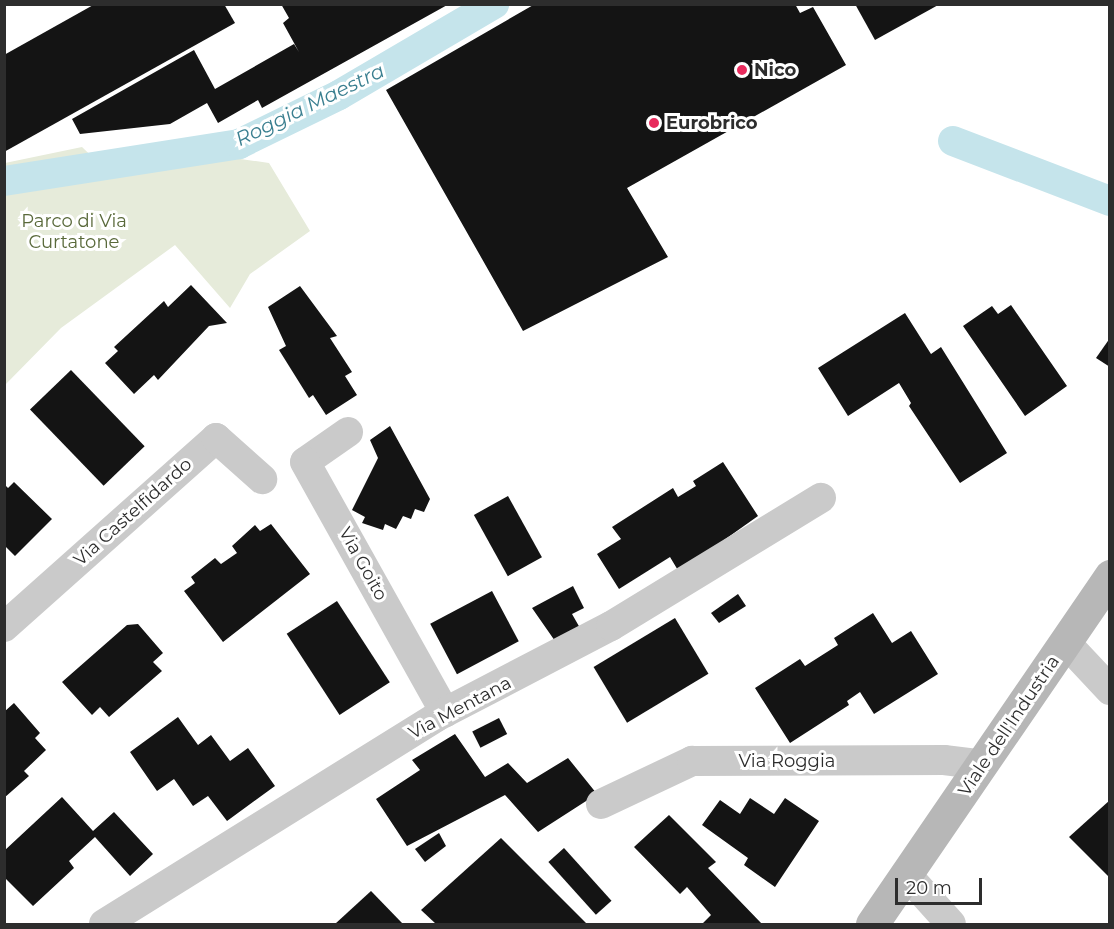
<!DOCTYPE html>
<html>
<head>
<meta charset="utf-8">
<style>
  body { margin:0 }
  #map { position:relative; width:1114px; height:929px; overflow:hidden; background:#fff; font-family:Montserrat,sans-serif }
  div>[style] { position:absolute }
  .green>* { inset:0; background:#e6ebda }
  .canal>* { height:30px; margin:-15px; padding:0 15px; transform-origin:15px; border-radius:15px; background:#c5e4eb }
  .building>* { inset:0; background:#141414; transform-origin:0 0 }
  .street>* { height:30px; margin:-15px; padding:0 15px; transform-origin:15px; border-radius:15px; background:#cacaca }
  .secondary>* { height:33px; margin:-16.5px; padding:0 16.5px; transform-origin:16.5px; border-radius:16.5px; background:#b7b7b7 }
  .dots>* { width:16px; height:16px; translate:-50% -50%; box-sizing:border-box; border:3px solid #fff; border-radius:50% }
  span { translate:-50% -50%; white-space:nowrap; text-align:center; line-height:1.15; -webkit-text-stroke:6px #fff; paint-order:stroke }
  .poi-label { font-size:18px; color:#2d2d2d; font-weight:700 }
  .left { translate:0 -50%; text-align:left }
  .park-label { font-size:18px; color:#59693a }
  .street-label { font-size:18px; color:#2d2d2d }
  .water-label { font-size:20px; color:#3a7f90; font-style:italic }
  .frame { position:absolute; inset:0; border:6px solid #2d2d2d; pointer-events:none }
  .scale { position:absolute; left:895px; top:878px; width:87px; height:27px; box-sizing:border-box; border:3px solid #2d2d2d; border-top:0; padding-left:8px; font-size:18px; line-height:21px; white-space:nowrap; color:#2d2d2d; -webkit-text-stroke:4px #fff; paint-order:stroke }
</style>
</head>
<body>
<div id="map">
  <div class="green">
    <div style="clip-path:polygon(82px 147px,105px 169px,206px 154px,269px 163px,310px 231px,250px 274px,230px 308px,175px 245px,61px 328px,5px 385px,5px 163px)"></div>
  </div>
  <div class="canal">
    <div style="left:953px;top:141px;width:168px;rotate:20.9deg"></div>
    <div style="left:4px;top:181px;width:238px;rotate:-8.9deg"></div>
    <div style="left:239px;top:144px;width:111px;rotate:-26.1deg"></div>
    <div style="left:339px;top:95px;width:180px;rotate:-30.4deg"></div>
  </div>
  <div class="building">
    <div style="clip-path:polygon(95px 4px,224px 4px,235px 23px,4px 152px,4px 55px)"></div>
    <div style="clip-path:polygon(281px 4px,449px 4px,262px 108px,258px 100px,218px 123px,207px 103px,170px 124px,80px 134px,72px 119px,194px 50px,215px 89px,294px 44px,299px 52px,283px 23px,289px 18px)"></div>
    <div style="clip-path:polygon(535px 4px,795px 4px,800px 13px,813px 7px,846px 65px,627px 188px,668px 257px,523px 331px,386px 90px)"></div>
    <div style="clip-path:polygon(855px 4px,940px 4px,875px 40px)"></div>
    <div style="clip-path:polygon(191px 285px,227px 323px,209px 326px,158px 380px,154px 375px,134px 394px,105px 363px,118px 351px,114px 347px,164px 301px,168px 307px)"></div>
    <div style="clip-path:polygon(300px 286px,337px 336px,330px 338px,352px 372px,345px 376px,357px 395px,326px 415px,313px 395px,309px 398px,279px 350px,286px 346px,268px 307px)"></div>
    <div style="clip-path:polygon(1011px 305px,1067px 386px,1025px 416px,963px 326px,992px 306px,998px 314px)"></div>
    <div style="clip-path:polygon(905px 313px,931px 354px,941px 347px,1007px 453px,960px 483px,909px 406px,911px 403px,899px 383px,848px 416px,818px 368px)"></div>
    <div style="clip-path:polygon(1110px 338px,1110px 367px,1096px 358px)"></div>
    <div style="left:71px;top:370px;width:106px;height:57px;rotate:46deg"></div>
    <div style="clip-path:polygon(390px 426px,430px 499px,424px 512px,415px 509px,411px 519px,403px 516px,396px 529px,385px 524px,383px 530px,362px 523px,365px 517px,352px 510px,378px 458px,370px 440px)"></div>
    <div style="clip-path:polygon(723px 462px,758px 516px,679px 572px,670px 557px,619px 589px,597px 554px,621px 539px,612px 527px,673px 488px,678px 497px,696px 486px,693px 481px)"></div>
    <div style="clip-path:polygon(14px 482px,52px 519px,15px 556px,4px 545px,4px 484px,8px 488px)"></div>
    <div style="left:508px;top:496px;width:70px;height:39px;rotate:61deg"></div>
    <div style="clip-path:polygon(271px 524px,310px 574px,223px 642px,184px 591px,195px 583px,191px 577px,215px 558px,221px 564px,237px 553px,232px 546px,255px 525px,260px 531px)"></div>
    <div style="clip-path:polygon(573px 586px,584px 608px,572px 614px,580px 628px,555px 641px,532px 608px)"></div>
    <div style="left:492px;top:591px;width:57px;height:70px;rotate:62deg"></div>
    <div style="clip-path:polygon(738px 594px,746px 606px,719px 623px,711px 613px)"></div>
    <div style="left:337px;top:601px;width:97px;height:60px;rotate:57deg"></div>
    <div style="clip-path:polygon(873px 613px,892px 643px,911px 631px,938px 674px,874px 714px,860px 692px,847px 701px,849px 705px,790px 743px,755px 688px,800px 659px,805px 666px,838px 645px,834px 638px)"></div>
    <div style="left:675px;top:618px;width:65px;height:95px;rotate:59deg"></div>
    <div style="clip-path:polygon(138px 624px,163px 653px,153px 662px,162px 671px,109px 717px,100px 707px,92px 715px,62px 682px,127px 625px)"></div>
    <div style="clip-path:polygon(14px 703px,40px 733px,35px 738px,46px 750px,24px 771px,29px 776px,4px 798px,4px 712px)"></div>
    <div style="clip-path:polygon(178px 717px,198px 745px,211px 735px,230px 761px,248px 748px,275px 786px,227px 821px,208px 796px,193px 806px,174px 779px,157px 791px,130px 752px)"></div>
    <div style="left:499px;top:718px;width:18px;height:30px;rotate:63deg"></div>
    <div style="clip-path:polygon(455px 734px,485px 777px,508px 763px,527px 783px,568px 758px,597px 794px,538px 832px,505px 795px,407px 846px,376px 799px,420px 770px,412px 760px)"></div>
    <div style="clip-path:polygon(62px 797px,93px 831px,114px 812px,153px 854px,130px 876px,95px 837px,69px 861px,74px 868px,33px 906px,4px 877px,4px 851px)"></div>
    <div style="clip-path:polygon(750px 798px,774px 814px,785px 798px,819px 821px,775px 887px,744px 865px,748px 858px,702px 825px,720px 800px,740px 814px)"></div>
    <div style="clip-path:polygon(1110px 800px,1110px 878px,1069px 837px)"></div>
    <div style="clip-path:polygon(669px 815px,716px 862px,708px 868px,762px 924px,702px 924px,711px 915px,687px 887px,680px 894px,634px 847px)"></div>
    <div style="clip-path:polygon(439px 833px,446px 846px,425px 862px,415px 849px)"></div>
    <div style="clip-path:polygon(501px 838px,587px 924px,436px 924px,421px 910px)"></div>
    <div style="left:564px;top:848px;width:71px;height:21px;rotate:48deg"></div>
    <div style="clip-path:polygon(371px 891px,403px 924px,335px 924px)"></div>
  </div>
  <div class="street">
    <div style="left:348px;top:432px;width:52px;rotate:145.1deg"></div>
    <div style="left:305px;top:462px;width:287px;rotate:60.8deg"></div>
    <div style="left:4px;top:627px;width:284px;rotate:-41.7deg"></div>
    <div style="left:216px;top:438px;width:62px;rotate:41.7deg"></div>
    <div style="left:1065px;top:642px;width:66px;rotate:46.8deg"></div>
    <div style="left:601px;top:804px;width:101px;rotate:-25.3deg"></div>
    <div style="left:692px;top:761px;width:252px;rotate:-0.2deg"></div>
    <div style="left:944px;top:760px;width:39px;rotate:7deg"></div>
    <div style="left:906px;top:874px;width:67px;rotate:48deg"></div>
    <div style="left:104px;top:924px;width:391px;rotate:-31.9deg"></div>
    <div style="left:436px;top:717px;width:197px;rotate:-27.5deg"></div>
    <div style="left:611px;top:626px;width:246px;rotate:-31.4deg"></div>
  </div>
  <div class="secondary">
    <div style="left:872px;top:924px;width:422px;rotate:-55.6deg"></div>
  </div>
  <div class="dots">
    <div style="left:742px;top:70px;background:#e82b5d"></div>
    <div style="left:654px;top:123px;background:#e82b5d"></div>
  </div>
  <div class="poi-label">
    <span class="left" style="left:754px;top:70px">Nico</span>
    <span class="left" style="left:666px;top:123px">Eurobrico</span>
  </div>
  <div class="park-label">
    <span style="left:74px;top:232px">Parco di Via<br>Curtatone</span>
  </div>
  <div class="street-label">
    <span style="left:133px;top:512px;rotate:-42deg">Via Castelfidardo</span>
    <span style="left:363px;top:564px;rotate:61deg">Via Goito</span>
    <span style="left:460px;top:708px;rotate:-28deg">Via Mentana</span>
    <span style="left:1009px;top:726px;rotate:-56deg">Viale dell'Industria</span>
    <span style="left:787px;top:761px">Via Roggia</span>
  </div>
  <div class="water-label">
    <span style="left:310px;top:105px;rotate:-26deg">Roggia Maestra</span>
  </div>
  <div class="frame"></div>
  <div class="scale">20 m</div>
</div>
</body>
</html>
